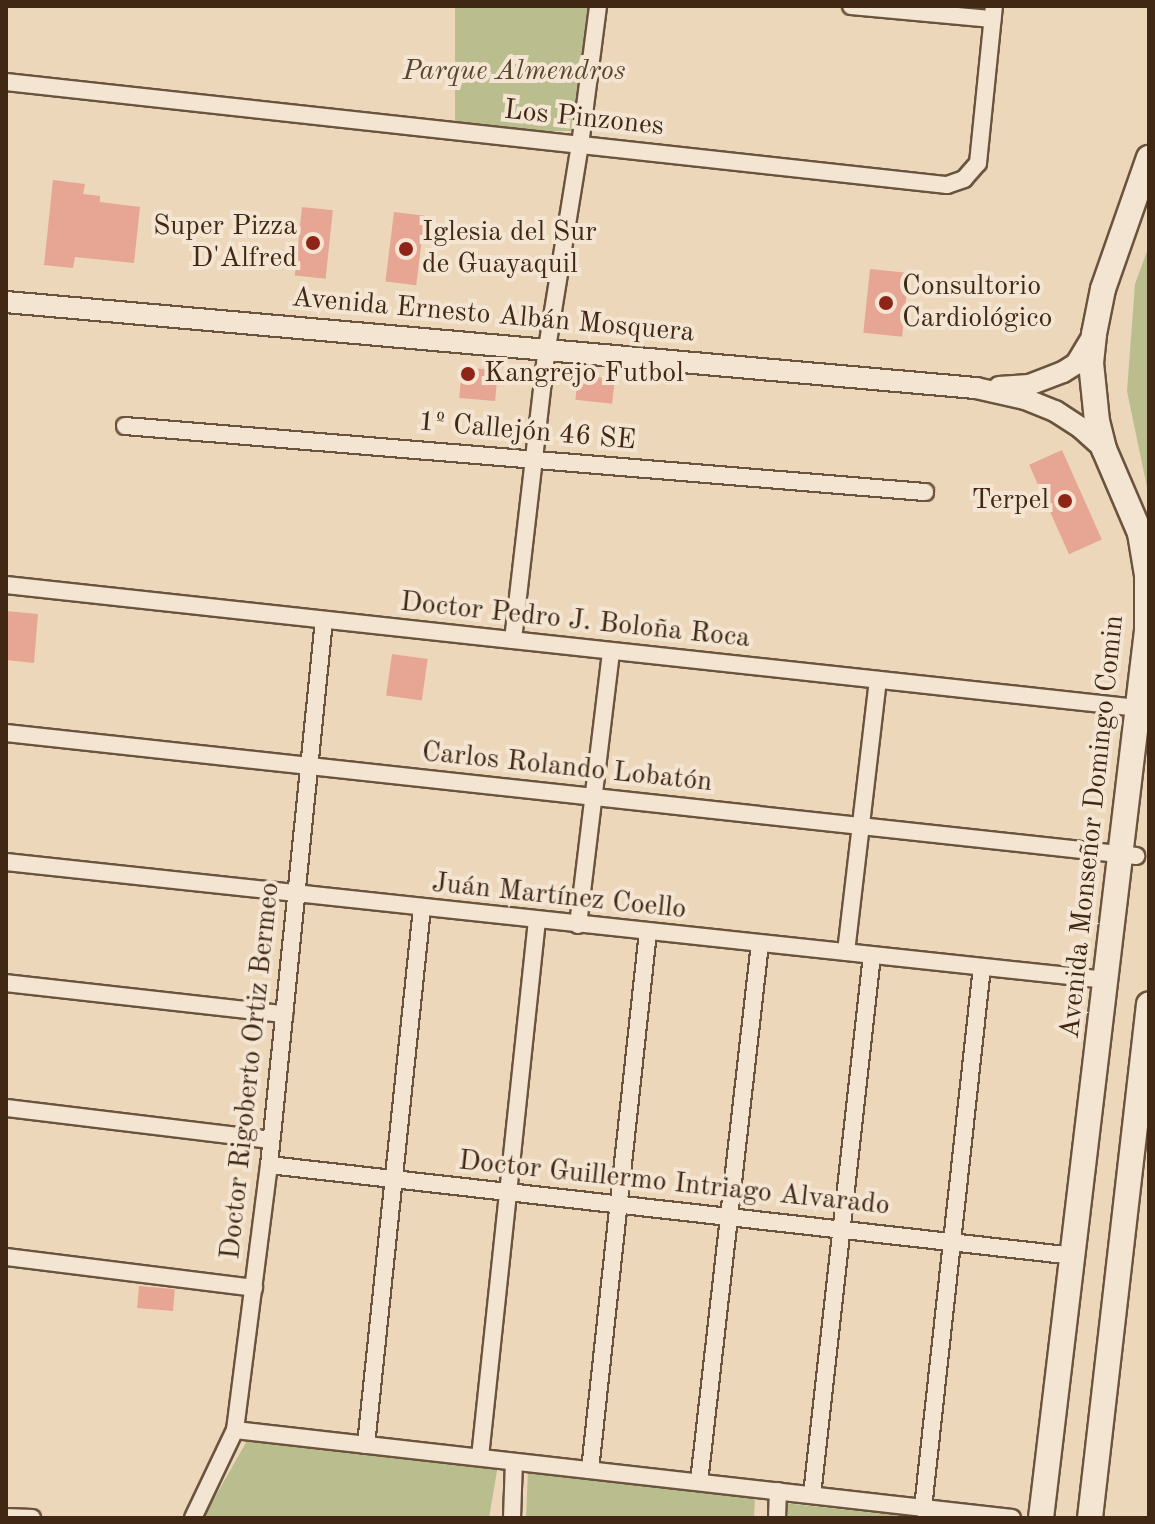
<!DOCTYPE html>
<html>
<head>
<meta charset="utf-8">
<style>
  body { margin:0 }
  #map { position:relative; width:1155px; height:1524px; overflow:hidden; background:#ecd7ba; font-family:"Old Standard TT",serif }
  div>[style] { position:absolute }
  .green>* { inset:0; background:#babe8e; transform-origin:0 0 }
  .building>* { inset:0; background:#e7a693; transform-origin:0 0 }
  .roads { filter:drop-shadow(2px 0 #6b543e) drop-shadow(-2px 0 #6b543e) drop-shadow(0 2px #6b543e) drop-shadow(0 -2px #6b543e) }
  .minor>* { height:16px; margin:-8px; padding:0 8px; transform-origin:8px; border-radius:8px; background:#f3e5d2 }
  .tertiary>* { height:20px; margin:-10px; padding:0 10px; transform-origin:10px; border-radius:10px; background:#f3e5d2 }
  .secondary>* { height:24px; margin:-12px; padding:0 12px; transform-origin:12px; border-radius:12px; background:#f3e5d2 }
  .dots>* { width:22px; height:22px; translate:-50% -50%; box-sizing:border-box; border:4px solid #f3e5d2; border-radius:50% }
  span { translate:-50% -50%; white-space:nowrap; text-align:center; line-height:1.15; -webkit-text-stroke:8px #f3e5d2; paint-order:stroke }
  .park-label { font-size:28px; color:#58462d; font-style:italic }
  .street-label { font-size:28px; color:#402815 }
  .poi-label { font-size:28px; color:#402815 }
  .right { translate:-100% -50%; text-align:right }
  .left { translate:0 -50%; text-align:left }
  .frame { position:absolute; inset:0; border:8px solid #402815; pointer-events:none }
</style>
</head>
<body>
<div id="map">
  <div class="green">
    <div style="left:455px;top:6px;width:134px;height:125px"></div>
    <div style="clip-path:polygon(1149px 246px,1149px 497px,1127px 391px,1135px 284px)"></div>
    <div style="clip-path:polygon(248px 1439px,498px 1465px,489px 1518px,203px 1518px)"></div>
    <div style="clip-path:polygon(528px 1470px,755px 1497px,754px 1518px,526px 1518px)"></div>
    <div style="clip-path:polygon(784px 1503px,903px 1516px,905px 1518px,783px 1518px)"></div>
  </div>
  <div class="building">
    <div style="clip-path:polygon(53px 180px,85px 184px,83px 194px,100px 196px,100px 202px,140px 207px,134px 263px,75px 257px,73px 268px,44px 265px)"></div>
    <div style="left:302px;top:207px;width:31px;height:69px;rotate:6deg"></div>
    <div style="left:394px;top:212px;width:31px;height:70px;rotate:7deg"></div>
    <div style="left:870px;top:269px;width:39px;height:64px;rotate:6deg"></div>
    <div style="left:462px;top:367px;width:36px;height:31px;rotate:5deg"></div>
    <div style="left:578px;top:375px;width:37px;height:25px;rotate:6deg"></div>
    <div style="left:1062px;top:450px;width:98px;height:36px;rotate:66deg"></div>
    <div style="clip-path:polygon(6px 611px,38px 614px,34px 663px,6px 660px)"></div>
    <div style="left:392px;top:654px;width:36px;height:42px;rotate:8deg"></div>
    <div style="left:139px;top:1286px;width:36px;height:22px;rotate:5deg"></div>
  </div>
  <div class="roads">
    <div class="minor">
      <div style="left:851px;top:6px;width:142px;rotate:5.3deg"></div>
      <div style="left:6px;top:82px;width:947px;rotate:6.25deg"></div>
      <div style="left:947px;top:185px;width:18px;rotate:-19deg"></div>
      <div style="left:964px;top:179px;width:21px;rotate:-49deg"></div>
      <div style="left:978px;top:163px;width:158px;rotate:-84.2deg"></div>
      <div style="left:125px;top:426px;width:803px;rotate:4.72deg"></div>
      <div style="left:6px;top:585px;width:1140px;rotate:6.2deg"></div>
      <div style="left:513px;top:640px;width:294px;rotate:-83.4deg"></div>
      <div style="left:547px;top:348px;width:206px;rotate:-80.8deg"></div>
      <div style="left:580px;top:145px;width:140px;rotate:-82.6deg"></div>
      <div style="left:6px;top:733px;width:1137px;rotate:6.21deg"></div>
      <div style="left:6px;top:862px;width:1107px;rotate:6.12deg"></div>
      <div style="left:578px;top:925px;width:276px;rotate:-83.1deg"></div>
      <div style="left:846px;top:952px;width:274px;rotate:-83.3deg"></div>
      <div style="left:6px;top:983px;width:280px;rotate:6.4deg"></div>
      <div style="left:6px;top:1108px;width:267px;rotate:6.9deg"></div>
      <div style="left:269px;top:1165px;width:810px;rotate:6.45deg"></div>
      <div style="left:6px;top:1257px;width:250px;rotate:7.1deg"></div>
      <div style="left:235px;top:1430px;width:782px;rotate:6.46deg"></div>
      <div style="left:366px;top:1445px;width:540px;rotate:-84.05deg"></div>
      <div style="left:480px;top:1457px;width:540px;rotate:-83.94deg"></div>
      <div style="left:590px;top:1470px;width:541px;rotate:-83.85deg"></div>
      <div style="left:699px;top:1482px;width:542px;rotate:-83.54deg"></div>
      <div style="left:812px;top:1495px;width:543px;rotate:-83.66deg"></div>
      <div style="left:928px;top:1516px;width:9px;rotate:-122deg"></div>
      <div style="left:923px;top:1508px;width:544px;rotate:-83.78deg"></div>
      <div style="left:6px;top:1517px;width:26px;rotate:2deg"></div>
      <div style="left:193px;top:1518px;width:98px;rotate:-64.5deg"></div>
      <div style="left:235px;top:1430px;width:267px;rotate:-82.7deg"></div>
      <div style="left:269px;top:1165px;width:548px;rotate:-84.24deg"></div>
      <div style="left:512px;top:1518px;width:56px;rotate:-88deg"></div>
      <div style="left:777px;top:1518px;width:27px;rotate:-88deg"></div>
    </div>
    <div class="tertiary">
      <div style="left:6px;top:302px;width:974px;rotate:5.07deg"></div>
      <div style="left:976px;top:388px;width:50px;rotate:12.7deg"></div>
      <div style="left:1025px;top:399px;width:32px;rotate:22deg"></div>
      <div style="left:1055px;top:411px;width:31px;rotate:33deg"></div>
      <div style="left:1081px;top:428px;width:31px;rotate:42deg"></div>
      <div style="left:999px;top:387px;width:30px;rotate:-4deg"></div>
      <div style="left:1029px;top:385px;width:36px;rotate:-21deg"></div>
      <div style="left:1063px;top:372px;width:15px;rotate:-32deg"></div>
      <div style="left:1076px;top:364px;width:35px;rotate:-59deg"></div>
    </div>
    <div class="secondary">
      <div style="left:1041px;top:1518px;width:894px;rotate:-83.19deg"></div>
      <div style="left:1147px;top:630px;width:55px;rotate:-90deg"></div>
      <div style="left:1147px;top:575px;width:43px;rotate:-99.5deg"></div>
      <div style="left:1140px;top:533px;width:91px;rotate:-113.2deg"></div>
      <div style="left:1104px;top:449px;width:29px;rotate:-104deg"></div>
      <div style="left:1097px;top:421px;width:58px;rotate:-95.9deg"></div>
      <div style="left:1091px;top:363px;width:29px;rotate:-84deg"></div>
      <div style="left:1094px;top:334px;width:46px;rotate:-78.7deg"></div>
      <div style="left:1103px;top:289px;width:139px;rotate:-70.7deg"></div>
      <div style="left:1090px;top:1518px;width:517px;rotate:-83.45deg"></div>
    </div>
  </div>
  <div class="dots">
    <div style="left:313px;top:243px;background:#8f2418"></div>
    <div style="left:406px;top:249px;background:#8f2418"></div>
    <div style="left:886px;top:303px;background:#8f2418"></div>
    <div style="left:468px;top:374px;background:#8f2418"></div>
    <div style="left:1065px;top:501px;background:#8f2418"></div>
  </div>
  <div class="park-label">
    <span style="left:514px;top:72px">Parque Almendros</span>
  </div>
  <div class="street-label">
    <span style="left:584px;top:119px;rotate:6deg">Los Pinzones</span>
    <span style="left:493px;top:316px;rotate:5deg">Avenida Ernesto Albán Mosquera</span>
    <span style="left:527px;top:432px;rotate:5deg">1º Callejón 46 SE</span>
    <span style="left:575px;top:621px;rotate:6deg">Doctor Pedro J. Boloña Roca</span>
    <span style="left:567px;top:768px;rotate:6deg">Carlos Rolando Lobatón</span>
    <span style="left:1093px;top:827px;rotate:-84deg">Avenida Monseñor Domingo Comin</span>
    <span style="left:559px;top:897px;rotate:6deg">Juán Martínez Coello</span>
    <span style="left:251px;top:1071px;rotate:-84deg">Doctor Rigoberto Ortiz Bermeo</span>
    <span style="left:674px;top:1184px;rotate:6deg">Doctor Guillermo Intriago Alvarado</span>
  </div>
  <div class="poi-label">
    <span class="right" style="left:297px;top:243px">Super Pizza<br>D'Alfred</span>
    <span class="left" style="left:422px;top:249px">Iglesia del Sur<br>de Guayaquil</span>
    <span class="left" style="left:902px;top:303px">Consultorio<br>Cardiológico</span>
    <span class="left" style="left:484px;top:374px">Kangrejo Futbol</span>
    <span class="right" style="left:1049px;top:501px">Terpel</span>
  </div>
  <div class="frame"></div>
</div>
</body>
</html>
